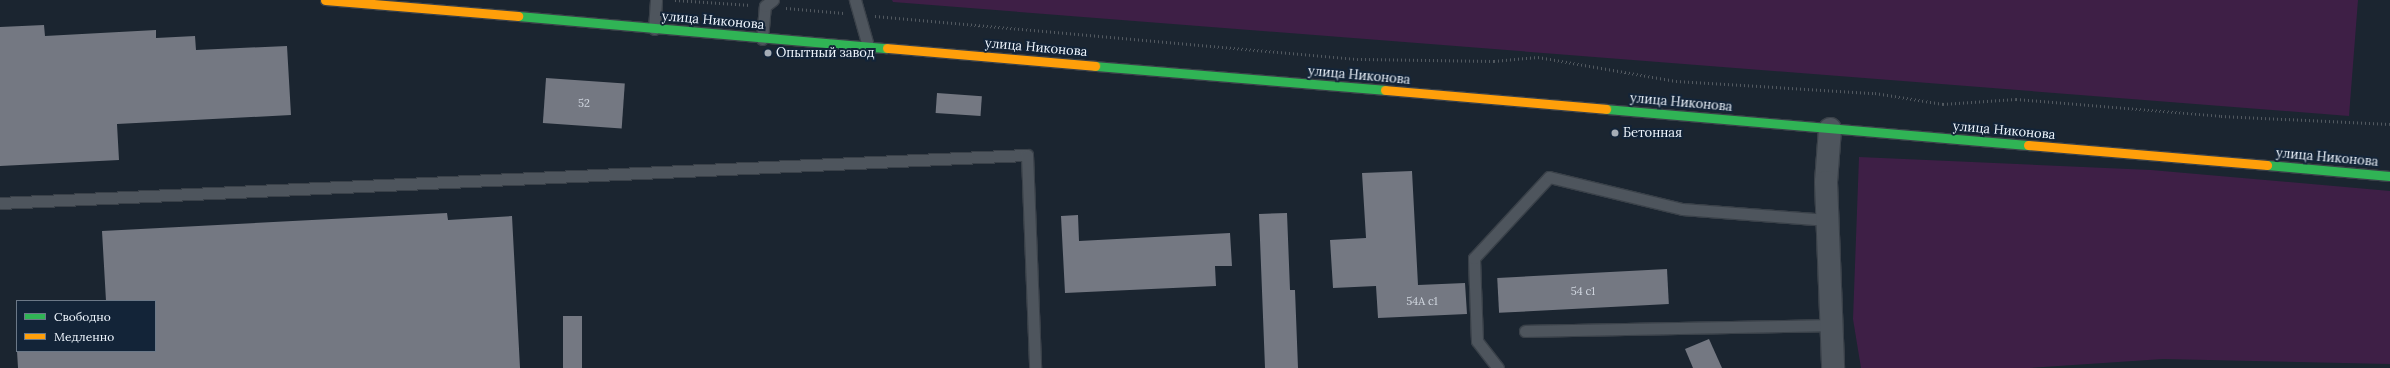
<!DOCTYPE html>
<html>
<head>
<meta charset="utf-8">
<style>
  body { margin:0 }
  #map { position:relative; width:2390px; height:368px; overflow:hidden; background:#1b2530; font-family:Lora,serif }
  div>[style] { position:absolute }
  .green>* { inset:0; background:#3e1f46 }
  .building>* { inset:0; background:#747882; transform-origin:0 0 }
  .path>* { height:2.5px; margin-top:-1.25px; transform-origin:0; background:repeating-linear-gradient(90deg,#525960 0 1px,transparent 0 4px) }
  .roads { filter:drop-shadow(1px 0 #3a4149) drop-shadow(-1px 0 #3a4149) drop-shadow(0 1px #3a4149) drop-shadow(0 -1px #3a4149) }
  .lane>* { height:11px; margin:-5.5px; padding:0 5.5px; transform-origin:5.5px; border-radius:5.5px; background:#4e555d }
  .street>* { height:22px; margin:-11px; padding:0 11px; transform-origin:11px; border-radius:11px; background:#4e555d }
  .fast>* { height:9px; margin:-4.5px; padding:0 4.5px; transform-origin:4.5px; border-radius:4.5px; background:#30b455 }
  .slow>* { height:9px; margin:-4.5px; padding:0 4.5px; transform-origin:4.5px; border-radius:4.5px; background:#ff9f0a }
  .dots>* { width:11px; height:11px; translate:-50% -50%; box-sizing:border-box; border:2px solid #132438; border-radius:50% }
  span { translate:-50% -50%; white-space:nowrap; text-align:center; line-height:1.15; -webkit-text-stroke:4px #132438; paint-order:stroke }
  .number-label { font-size:11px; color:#d0d6df }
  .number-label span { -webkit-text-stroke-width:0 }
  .street-label { font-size:13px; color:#eff6fe }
  .poi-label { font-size:13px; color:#eff6fe }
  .left { translate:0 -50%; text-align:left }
  .legend { position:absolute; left:16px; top:300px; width:140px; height:52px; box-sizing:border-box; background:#132438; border:1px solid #6b7887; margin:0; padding:5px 7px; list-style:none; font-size:12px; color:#eff6fe }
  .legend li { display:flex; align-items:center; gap:8px; height:20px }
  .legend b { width:20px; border:1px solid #6b7887 }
</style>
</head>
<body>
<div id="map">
  <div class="green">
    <div style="clip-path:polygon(892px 0,2358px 0,2349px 116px,893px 2px)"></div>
    <div style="clip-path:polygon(1859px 157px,2151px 170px,2390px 191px,2390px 364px,2163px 359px,2029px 368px,1861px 368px,1853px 319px)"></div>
  </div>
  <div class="building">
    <div style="clip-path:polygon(44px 25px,45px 36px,156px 30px,156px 38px,195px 36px,196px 50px,287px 46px,291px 115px,117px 124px,119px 160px,0 166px,0 27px)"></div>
    <div style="left:546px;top:78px;width:79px;height:45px;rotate:4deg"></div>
    <div style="left:937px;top:93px;width:45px;height:20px;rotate:4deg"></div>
    <div style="clip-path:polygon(1412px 171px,1418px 285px,1465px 283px,1467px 314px,1378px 318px,1376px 286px,1333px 288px,1330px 240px,1366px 238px,1362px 173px)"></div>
    <div style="clip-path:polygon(447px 213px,448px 220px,512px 216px,520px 368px,18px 368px,17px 351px,155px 351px,155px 301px,106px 301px,102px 231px)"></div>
    <div style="clip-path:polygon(1287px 213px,1290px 290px,1295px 290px,1298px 368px,1265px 368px,1259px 214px)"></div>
    <div style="clip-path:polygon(1078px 215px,1079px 241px,1230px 233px,1232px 266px,1215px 266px,1216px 286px,1065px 293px,1061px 216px)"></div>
    <div style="left:1667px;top:269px;width:35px;height:170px;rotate:87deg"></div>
    <div style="left:582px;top:316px;width:52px;height:19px;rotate:90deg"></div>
    <div style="clip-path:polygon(1709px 339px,1722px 368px,1693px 368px,1685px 349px)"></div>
  </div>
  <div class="path">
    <div style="left:675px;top:0;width:76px;rotate:3.8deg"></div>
    <div style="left:786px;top:8px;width:58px;rotate:4.9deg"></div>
    <div style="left:875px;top:16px;width:488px;rotate:5.1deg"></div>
    <div style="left:1361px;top:59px;width:133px;rotate:0.9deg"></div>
    <div style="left:1494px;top:61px;width:44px;rotate:-5.2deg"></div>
    <div style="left:1538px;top:57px;width:140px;rotate:9.9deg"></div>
    <div style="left:1676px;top:81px;width:199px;rotate:3.5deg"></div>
    <div style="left:1875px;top:93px;width:69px;rotate:9.2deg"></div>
    <div style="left:1943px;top:104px;width:73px;rotate:-3.9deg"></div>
    <div style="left:2016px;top:99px;width:206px;rotate:4.7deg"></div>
    <div style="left:2221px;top:116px;width:169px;rotate:2.7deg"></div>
  </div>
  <div class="roads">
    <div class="lane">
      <div style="left:855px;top:0;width:48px;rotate:74.2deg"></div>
      <div style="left:654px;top:29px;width:29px;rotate:-86deg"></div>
      <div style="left:762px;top:39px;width:33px;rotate:-85deg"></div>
      <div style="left:765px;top:6px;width:10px;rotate:-37deg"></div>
      <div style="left:0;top:203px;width:1028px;rotate:-2.68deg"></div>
      <div style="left:1027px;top:155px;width:213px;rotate:87.8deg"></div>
      <div style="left:1525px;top:331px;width:306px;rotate:-1.1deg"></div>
      <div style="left:1498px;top:368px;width:34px;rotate:-128deg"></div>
      <div style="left:1477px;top:341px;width:83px;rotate:-92.1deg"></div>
      <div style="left:1474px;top:258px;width:110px;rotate:-47.2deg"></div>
      <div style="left:1549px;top:177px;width:137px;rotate:13.5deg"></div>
      <div style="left:1682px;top:209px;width:146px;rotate:4.3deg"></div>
    </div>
    <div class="street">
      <div style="left:1830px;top:129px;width:53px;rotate:94.3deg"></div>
      <div style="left:1826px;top:182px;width:186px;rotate:87.8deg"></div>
    </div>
    <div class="fast">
      <div style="left:518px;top:16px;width:370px;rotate:5deg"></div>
      <div style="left:1095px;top:66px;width:291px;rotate:4.7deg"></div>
      <div style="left:1606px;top:109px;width:424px;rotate:4.9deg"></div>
      <div style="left:2267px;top:165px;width:123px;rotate:5.1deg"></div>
    </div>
    <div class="slow">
      <div style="left:325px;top:0;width:194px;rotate:4.7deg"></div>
      <div style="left:887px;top:48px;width:209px;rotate:4.9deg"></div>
      <div style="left:1385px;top:90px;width:222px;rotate:4.9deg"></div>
      <div style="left:2028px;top:145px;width:240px;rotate:4.8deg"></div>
    </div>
  </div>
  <div class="dots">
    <div style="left:768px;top:53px;background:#a5adb6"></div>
    <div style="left:1615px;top:133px;background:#a5adb6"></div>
  </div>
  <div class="number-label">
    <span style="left:584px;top:103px">52</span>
    <span style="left:1583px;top:291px">54 с1</span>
    <span style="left:1422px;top:301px">54А с1</span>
  </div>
  <div class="street-label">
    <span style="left:713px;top:21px;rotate:5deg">улица Никонова</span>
    <span style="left:1036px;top:48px;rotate:5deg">улица Никонова</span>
    <span style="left:1359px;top:76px;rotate:5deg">улица Никонова</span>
    <span style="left:1681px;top:103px;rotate:5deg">улица Никонова</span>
    <span style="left:2004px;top:131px;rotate:5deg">улица Никонова</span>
    <span style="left:2327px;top:158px;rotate:5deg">улица Никонова</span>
  </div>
  <div class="poi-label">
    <span class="left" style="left:776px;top:53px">Опытный завод</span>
    <span class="left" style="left:1623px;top:133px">Бетонная</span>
  </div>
  <ul class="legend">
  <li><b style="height:5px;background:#30b455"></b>Свободно</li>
  <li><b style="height:5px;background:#ff9f0a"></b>Медленно</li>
  </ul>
</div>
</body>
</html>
